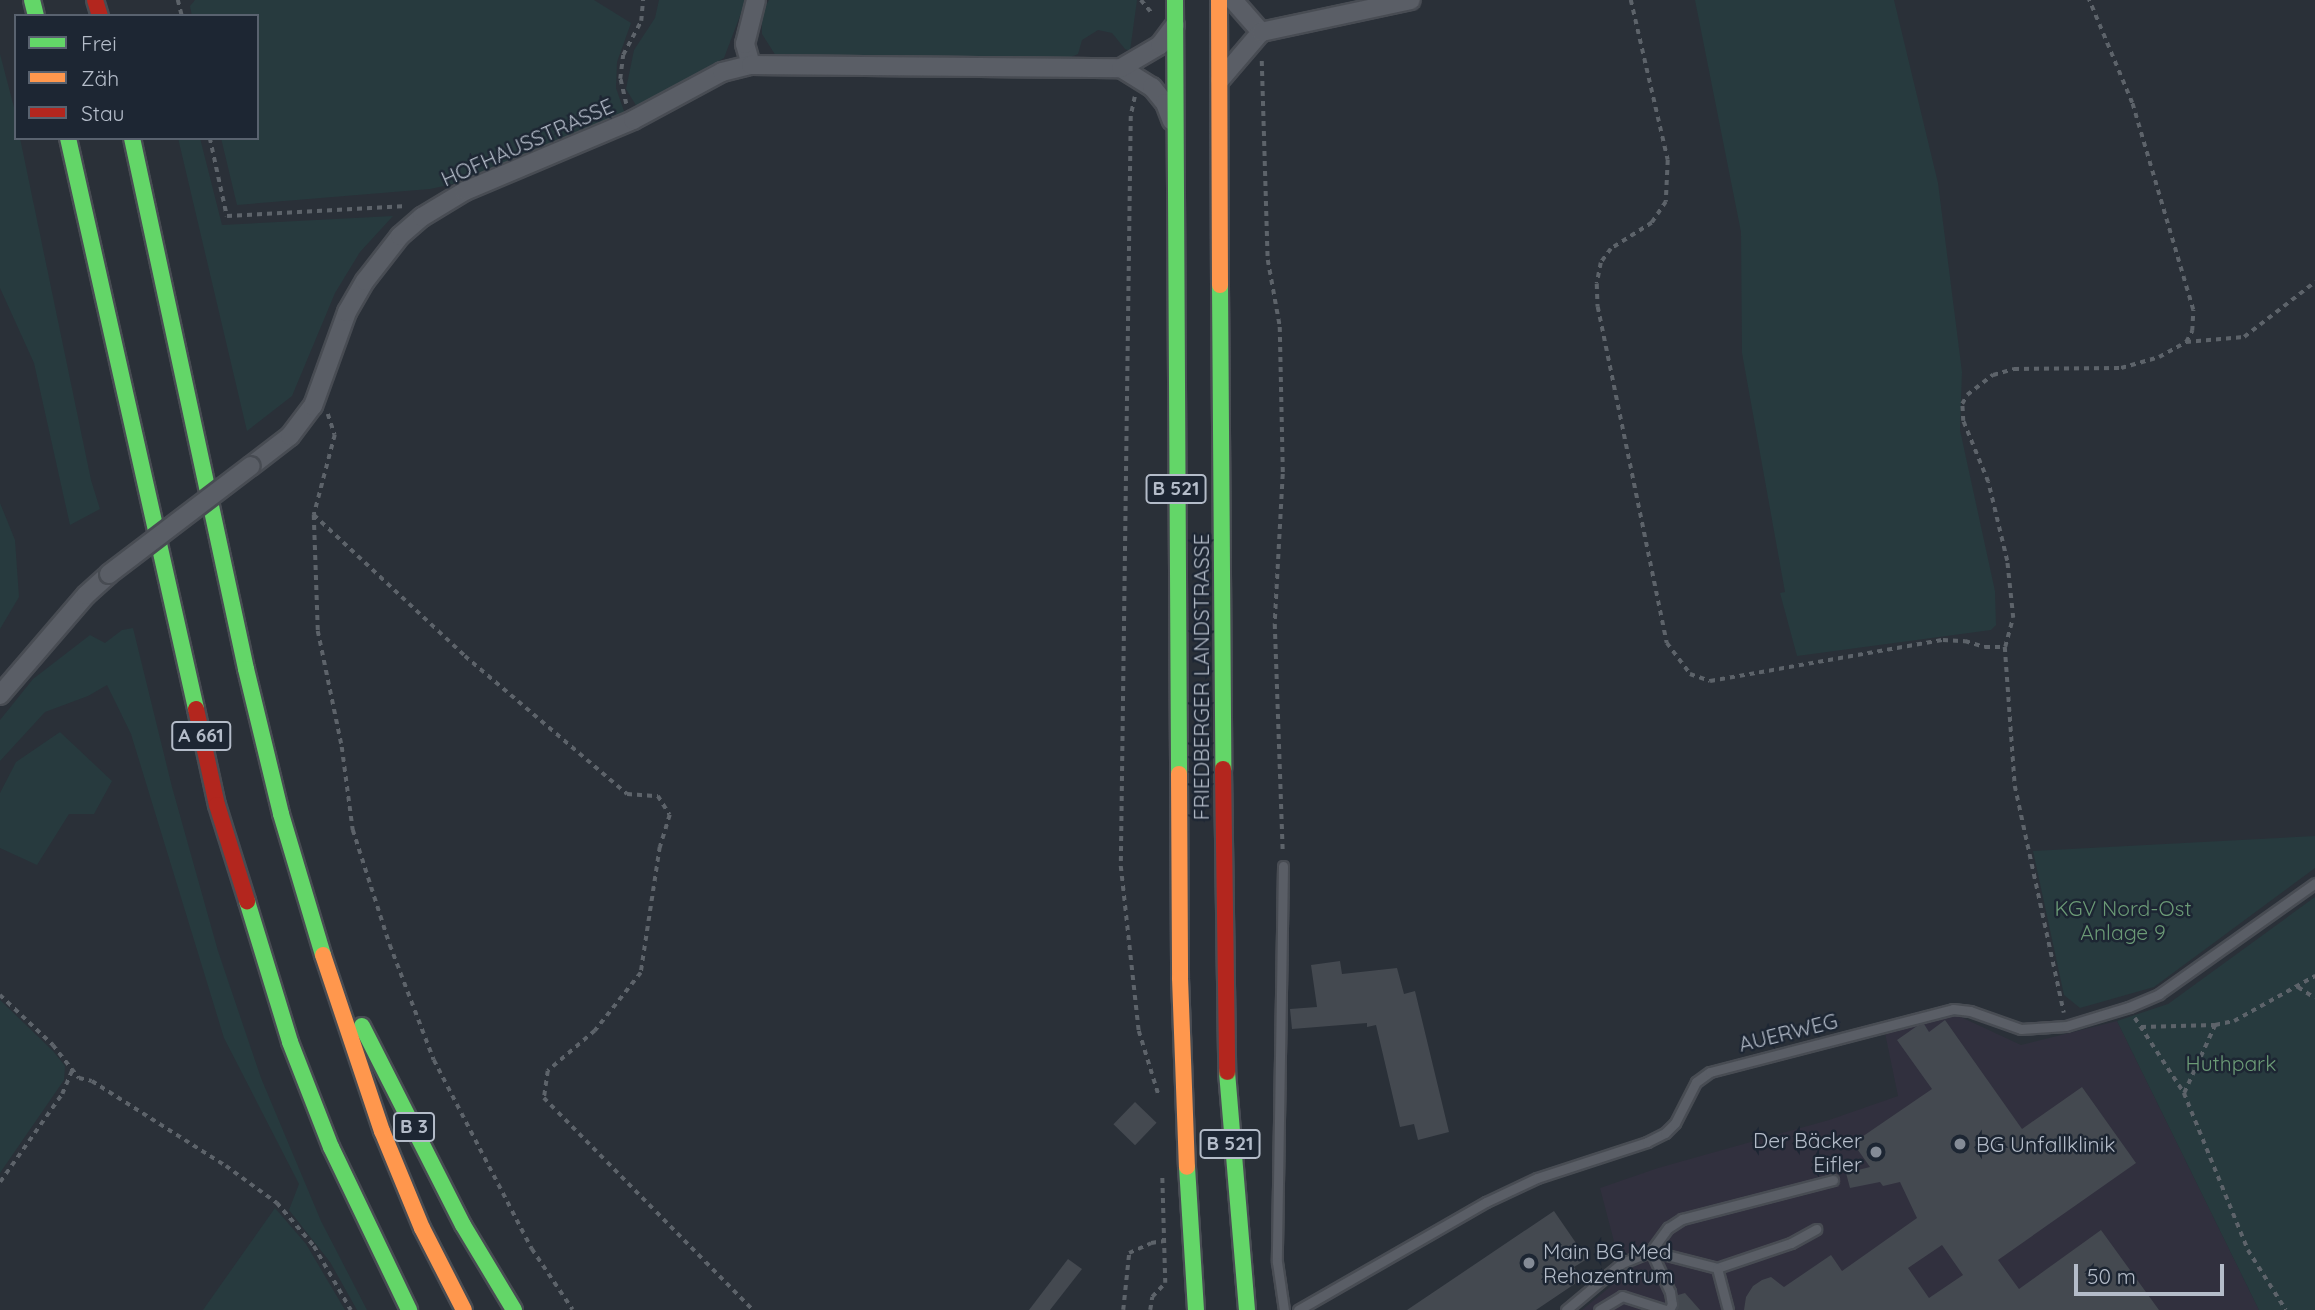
<!DOCTYPE html>
<html>
<head>
<meta charset="utf-8">
<style>
  body { margin:0 }
  #map { position:relative; width:2315px; height:1310px; overflow:hidden; background:#2a3038; font-family:Quicksand,sans-serif }
  div>[style] { position:absolute }
  .medical>* { inset:0; background:#31303e }
  .green>* { inset:0; background:#273a3e }
  .building>* { inset:0; background:#444950; transform-origin:0 0 }
  .path>* { height:3.5px; margin-top:-1.75px; transform-origin:0; background:repeating-linear-gradient(90deg,#5d636a 0 5px,transparent 0 10px) }
  .roads { filter:drop-shadow(2px 0 #484c53) drop-shadow(-2px 0 #484c53) drop-shadow(0 2px #484c53) drop-shadow(0 -2px #484c53) }
  .lane>* { height:9px; margin:-4.5px; padding:0 4.5px; transform-origin:4.5px; border-radius:4.5px; background:#5a5e66 }
  .street>* { height:18px; margin:-9px; padding:0 9px; transform-origin:9px; border-radius:9px; background:#5a5e66 }
  .fast>* { height:16px; margin:-8px; padding:0 8px; transform-origin:8px; border-radius:8px; background:#63d668 }
  .slow>* { height:16px; margin:-8px; padding:0 8px; transform-origin:8px; border-radius:8px; background:#ff974d }
  .jam>* { height:16px; margin:-8px; padding:0 8px; transform-origin:8px; border-radius:8px; background:#b3261e }
  .bridges { filter:drop-shadow(2px 0 #484c53) drop-shadow(-2px 0 #484c53) drop-shadow(0 2px #484c53) drop-shadow(0 -2px #484c53) }
  .street-bridge>* { height:18px; margin:-9px; padding:0 9px; transform-origin:9px; border-radius:9px; background:#5a5e66 }
  .dots>* { width:19px; height:19px; translate:-50% -50%; box-sizing:border-box; border:4px solid #1d2633; border-radius:50% }
  span { translate:-50% -50%; white-space:nowrap; text-align:center; line-height:1.15; -webkit-text-stroke:5px #1d2633; paint-order:stroke }
  .shield-label span { padding:2px 5px; background:#1d2633; border:2px solid; border-radius:5px; -webkit-text-stroke-width:0 }
  .shield-label { font-size:19px; color:#b4bcc9; font-weight:700 }
  .street-label { font-size:21px; color:#b4bcc9 }
  .park-label { font-size:21px; color:#6b9a76 }
  .poi-label { font-size:21px; color:#b4bcc9 }
  .right { translate:-100% -50%; text-align:right }
  .left { translate:0 -50%; text-align:left }
  .legend { position:absolute; left:14px; top:14px; width:245px; height:126px; box-sizing:border-box; background:#1d2633; border:2px solid #59626f; margin:0; padding:9px 12px; list-style:none; font-size:21px; color:#b4bcc9 }
  .legend li { display:flex; align-items:center; gap:14px; height:35px }
  .legend b { width:35px; border:2px solid #59626f }
  .scale { position:absolute; left:2074px; top:1264px; width:150px; height:32px; box-sizing:border-box; border:4px solid #b4bcc9; border-top:0; padding-left:9px; font-size:21px; line-height:24px; white-space:nowrap; color:#b4bcc9; -webkit-text-stroke:5px #1d2633; paint-order:stroke }
</style>
</head>
<body>
<div id="map">
  <div class="medical">
    <div style="clip-path:polygon(1950px 1012px,2021px 1045px,2117px 1021px,2259px 1310px,1582px 1310px,1623px 1276px,1600px 1188px,1658px 1168px,1829px 1120px,1898px 1096px,1885px 1033px)"></div>
  </div>
  <div class="green">
    <div style="clip-path:polygon(195px 0,594px 0,631px 23px,617px 62px,616px 88px,625px 114px,521px 162px,467px 181px,430px 189px,237px 205px,221px 138px,257px 138px,257px 16px,192px 16px,190px 6px)"></div>
    <div style="clip-path:polygon(659px 0,746px 0,724px 58px,637px 107px,626px 89px,634px 50px,655px 18px)"></div>
    <div style="clip-path:polygon(769px 0,1137px 0,1130px 51px,1125px 49px,1112px 33px,1098px 30px,1082px 40px,1078px 54px,1071px 57px,776px 56px,762px 34px,762px 13px)"></div>
    <div style="clip-path:polygon(1695px 0,1894px 0,1938px 183px,1962px 372px,1960px 430px,1995px 591px,1996px 625px,1991px 630px,1797px 656px,1780px 593px,1785px 592px,1742px 353px,1741px 232px)"></div>
    <div style="clip-path:polygon(0 54px,16px 115px,16px 138px,20px 138px,91px 480px,100px 509px,70px 525px,34px 363px,0 288px)"></div>
    <div style="clip-path:polygon(178px 138px,200px 138px,222px 225px,393px 216px,360px 252px,335px 293px,292px 396px,247px 431px)"></div>
    <div style="clip-path:polygon(0 503px,15px 540px,19px 597px,0 629px)"></div>
    <div style="clip-path:polygon(133px 628px,172px 787px,218px 951px,261px 1078px,321px 1221px,367px 1310px,357px 1310px,330px 1262px,289px 1210px,299px 1184px,224px 1038px,131px 734px,107px 685px,88px 696px,45px 712px,0 761px,0 720px,33px 679px,90px 635px,105px 643px,122px 630px)"></div>
    <div style="clip-path:polygon(60px 732px,112px 781px,94px 814px,69px 814px,37px 865px,0 848px,0 793px,16px 762px)"></div>
    <div style="clip-path:polygon(2315px 836px,2315px 868px,2154px 987px,2080px 1008px,2064px 995px,2033px 851px)"></div>
    <div style="clip-path:polygon(2315px 897px,2315px 1310px,2259px 1310px,2117px 1021px,2168px 1004px)"></div>
    <div style="clip-path:polygon(0 1000px,53px 1051px,65px 1066px,64px 1080px,0 1173px)"></div>
    <div style="clip-path:polygon(275px 1208px,306px 1244px,345px 1310px,203px 1310px)"></div>
  </div>
  <div class="building">
    <div style="clip-path:polygon(1340px 961px,1342px 974px,1397px 968px,1404px 994px,1415px 991px,1449px 1132px,1418px 1140px,1414px 1124px,1400px 1127px,1376px 1025px,1367px 1027px,1367px 1023px,1292px 1029px,1290px 1009px,1317px 1007px,1311px 965px)"></div>
    <div style="clip-path:polygon(evenodd,1945px 1020px,2022px 1129px,2082px 1087px,2136px 1163px,1998px 1260px,2019px 1289px,2101px 1230px,2159px 1310px,1744px 1310px,1746px 1297px,1753px 1286px,1762px 1280px,1771px 1277px,1784px 1287px,1831px 1255px,1842px 1271px,1917px 1218px,1900px 1182px,1883px 1186px,1880px 1182px,1850px 1188px,1846px 1173px,1870px 1167px,1853px 1143px,1932px 1089px,1897px 1040px,1917px 1026px,1924px 1024px,1929px 1032px,1945px 1020px,1942px 1245px,1963px 1275px,1929px 1298px,1908px 1268px,1942px 1245px)"></div>
    <div style="left:1135px;top:1102px;width:30px;height:31px;rotate:44deg"></div>
    <div style="clip-path:polygon(1554px 1211px,1587px 1259px,1574px 1267px,1582px 1279px,1536px 1310px,1407px 1310px)"></div>
    <div style="clip-path:polygon(1068px 1259px,1082px 1269px,1050px 1310px,1029px 1310px)"></div>
    <div style="clip-path:polygon(1685px 1293px,1700px 1310px,1677px 1310px,1678px 1295px)"></div>
  </div>
  <div class="path">
    <div style="left:178px;top:0;width:16px;rotate:76deg"></div>
    <div style="left:1141px;top:0;width:17px;rotate:50deg"></div>
    <div style="left:1631px;top:0;width:164px;rotate:77deg"></div>
    <div style="left:1668px;top:160px;width:42px;rotate:92.7deg"></div>
    <div style="left:1666px;top:202px;width:25px;rotate:124deg"></div>
    <div style="left:1652px;top:223px;width:49px;rotate:147.6deg"></div>
    <div style="left:1611px;top:249px;width:17px;rotate:126deg"></div>
    <div style="left:1601px;top:263px;width:21px;rotate:101deg"></div>
    <div style="left:1597px;top:284px;width:23px;rotate:88deg"></div>
    <div style="left:1598px;top:307px;width:343px;rotate:78.4deg"></div>
    <div style="left:1667px;top:643px;width:39px;rotate:53deg"></div>
    <div style="left:1690px;top:674px;width:21px;rotate:19deg"></div>
    <div style="left:1710px;top:681px;width:237px;rotate:-10deg"></div>
    <div style="left:1943px;top:640px;width:22px;rotate:3deg"></div>
    <div style="left:1965px;top:641px;width:21px;rotate:17deg"></div>
    <div style="left:1985px;top:647px;width:20px"></div>
    <div style="left:2005px;top:647px;width:139px;rotate:85.9deg"></div>
    <div style="left:2015px;top:786px;width:232px;rotate:77.8deg"></div>
    <div style="left:1262px;top:61px;width:199px;rotate:88.3deg"></div>
    <div style="left:1268px;top:260px;width:68px;rotate:79.8deg"></div>
    <div style="left:1280px;top:327px;width:147px;rotate:88.8deg"></div>
    <div style="left:1283px;top:474px;width:150px;rotate:93.1deg"></div>
    <div style="left:1275px;top:624px;width:229px;rotate:88deg"></div>
    <div style="left:1135px;top:97px;width:19px;rotate:102deg"></div>
    <div style="left:1131px;top:116px;width:750px;rotate:90.76deg"></div>
    <div style="left:1121px;top:866px;width:166px;rotate:83.8deg"></div>
    <div style="left:1139px;top:1031px;width:68px;rotate:72.9deg"></div>
    <div style="left:626px;top:104px;width:26px;rotate:-103deg"></div>
    <div style="left:620px;top:79px;width:24px;rotate:-83deg"></div>
    <div style="left:623px;top:55px;width:38px;rotate:-62deg"></div>
    <div style="left:641px;top:21px;width:21px;rotate:-85deg"></div>
    <div style="left:210px;top:138px;width:80px;rotate:77.7deg"></div>
    <div style="left:227px;top:216px;width:180px;rotate:-3.2deg"></div>
    <div style="left:2186px;top:342px;width:58px;rotate:-4.9deg"></div>
    <div style="left:2244px;top:337px;width:90px;rotate:-37.8deg"></div>
    <div style="left:328px;top:414px;width:22px;rotate:72deg"></div>
    <div style="left:335px;top:435px;width:83px;rotate:104.7deg"></div>
    <div style="left:314px;top:515px;width:207px;rotate:43deg"></div>
    <div style="left:465px;top:656px;width:213px;rotate:40.4deg"></div>
    <div style="left:627px;top:794px;width:31px;rotate:4deg"></div>
    <div style="left:658px;top:796px;width:22px;rotate:58deg"></div>
    <div style="left:670px;top:815px;width:34px;rotate:107deg"></div>
    <div style="left:660px;top:847px;width:127px;rotate:98.6deg"></div>
    <div style="left:641px;top:973px;width:74px;rotate:128.4deg"></div>
    <div style="left:595px;top:1031px;width:62px;rotate:139.6deg"></div>
    <div style="left:548px;top:1071px;width:27px;rotate:98deg"></div>
    <div style="left:544px;top:1098px;width:298px;rotate:45.4deg"></div>
    <div style="left:314px;top:515px;width:116px;rotate:88deg"></div>
    <div style="left:318px;top:631px;width:118px;rotate:78.3deg"></div>
    <div style="left:342px;top:747px;width:84px;rotate:82.5deg"></div>
    <div style="left:353px;top:830px;width:121px;rotate:72.2deg"></div>
    <div style="left:390px;top:945px;width:123px;rotate:69.1deg"></div>
    <div style="left:434px;top:1060px;width:213px;rotate:62.6deg"></div>
    <div style="left:532px;top:1249px;width:73px;rotate:56.1deg"></div>
    <div style="left:2005px;top:647px;width:30px;rotate:-75deg"></div>
    <div style="left:2013px;top:618px;width:57px;rotate:-96deg"></div>
    <div style="left:2007px;top:561px;width:81px;rotate:-103.5deg"></div>
    <div style="left:1988px;top:482px;width:66px;rotate:-112.3deg"></div>
    <div style="left:1963px;top:421px;width:17px;rotate:-93deg"></div>
    <div style="left:1962px;top:404px;width:10px;rotate:-61deg"></div>
    <div style="left:1967px;top:395px;width:33px;rotate:-38deg"></div>
    <div style="left:1993px;top:375px;width:22px;rotate:-16deg"></div>
    <div style="left:2014px;top:369px;width:107px;rotate:-0.5deg"></div>
    <div style="left:2121px;top:368px;width:40px;rotate:-16deg"></div>
    <div style="left:2159px;top:357px;width:31px;rotate:-29deg"></div>
    <div style="left:2186px;top:342px;width:13px;rotate:-61deg"></div>
    <div style="left:2192px;top:331px;width:21px;rotate:-87deg"></div>
    <div style="left:2193px;top:310px;width:216px;rotate:-106.4deg"></div>
    <div style="left:2132px;top:103px;width:112px;rotate:-112.7deg"></div>
    <div style="left:2298px;top:987px;width:20px;rotate:33deg"></div>
    <div style="left:0;top:995px;width:73px;rotate:43.3deg"></div>
    <div style="left:53px;top:1045px;width:42px;rotate:51.8deg"></div>
    <div style="left:79px;top:1078px;width:13px;rotate:13deg"></div>
    <div style="left:92px;top:1081px;width:159px;rotate:32.4deg"></div>
    <div style="left:226px;top:1166px;width:63px;rotate:36deg"></div>
    <div style="left:277px;top:1203px;width:57px;rotate:49.3deg"></div>
    <div style="left:314px;top:1246px;width:74px;rotate:60deg"></div>
    <div style="left:2135px;top:1018px;width:90px;rotate:56.8deg"></div>
    <div style="left:2184px;top:1093px;width:170px;rotate:67.8deg"></div>
    <div style="left:2248px;top:1250px;width:71px;rotate:57.7deg"></div>
    <div style="left:2141px;top:1027px;width:74px;rotate:-1.5deg"></div>
    <div style="left:2215px;top:1025px;width:19px;rotate:-12deg"></div>
    <div style="left:2234px;top:1021px;width:93px;rotate:-29.1deg"></div>
    <div style="left:2184px;top:1093px;width:75px;rotate:-65.5deg"></div>
    <div style="left:0;top:1182px;width:108px;rotate:-54.8deg"></div>
    <div style="left:62px;top:1094px;width:25px;rotate:-67deg"></div>
    <div style="left:1123px;top:1310px;width:57px;rotate:-84deg"></div>
    <div style="left:1129px;top:1253px;width:24px;rotate:-24deg"></div>
    <div style="left:1151px;top:1243px;width:13px;rotate:-9deg"></div>
    <div style="left:1150px;top:1310px;width:13px;rotate:-81deg"></div>
    <div style="left:1152px;top:1297px;width:19px;rotate:-47deg"></div>
    <div style="left:1165px;top:1283px;width:106px;rotate:-91.6deg"></div>
  </div>
  <div class="roads">
    <div class="lane">
      <div style="left:1283px;top:866px;width:396px;rotate:90.9deg"></div>
      <div style="left:1277px;top:1262px;width:49px;rotate:81.7deg"></div>
      <div style="left:1651px;top:1251px;width:68px;rotate:14.4deg"></div>
      <div style="left:1717px;top:1268px;width:78px;rotate:-18.7deg"></div>
      <div style="left:1791px;top:1243px;width:29px;rotate:-29deg"></div>
      <div style="left:1651px;top:1251px;width:45px;rotate:65.1deg"></div>
      <div style="left:1670px;top:1292px;width:12px;rotate:81deg"></div>
      <div style="left:1672px;top:1304px;width:7px;rotate:117deg"></div>
      <div style="left:1717px;top:1268px;width:43px;rotate:75.3deg"></div>
      <div style="left:1298px;top:1310px;width:217px;rotate:-29.9deg"></div>
      <div style="left:1486px;top:1202px;width:56px;rotate:-25.2deg"></div>
      <div style="left:1537px;top:1178px;width:116px;rotate:-18.1deg"></div>
      <div style="left:1647px;top:1142px;width:20px;rotate:-27deg"></div>
      <div style="left:1665px;top:1133px;width:14px;rotate:-45deg"></div>
      <div style="left:1675px;top:1123px;width:46px;rotate:-62.9deg"></div>
      <div style="left:1696px;top:1082px;width:17px;rotate:-36deg"></div>
      <div style="left:1710px;top:1072px;width:251px;rotate:-14.5deg"></div>
      <div style="left:1953px;top:1009px;width:17px;rotate:7deg"></div>
      <div style="left:1970px;top:1011px;width:54px;rotate:19.4deg"></div>
      <div style="left:2021px;top:1029px;width:45px;rotate:-3.8deg"></div>
      <div style="left:2066px;top:1026px;width:66px;rotate:-16.8deg"></div>
      <div style="left:2129px;top:1007px;width:33px;rotate:-23deg"></div>
      <div style="left:2159px;top:994px;width:191px;rotate:-35.4deg"></div>
      <div style="left:1566px;top:1310px;width:73px;rotate:-40deg"></div>
      <div style="left:1622px;top:1263px;width:31px;rotate:-22deg"></div>
      <div style="left:1651px;top:1251px;width:29px;rotate:-54deg"></div>
      <div style="left:1668px;top:1228px;width:17px;rotate:-33deg"></div>
      <div style="left:1682px;top:1219px;width:156px;rotate:-14.5deg"></div>
      <div style="left:1599px;top:1310px;width:27px;rotate:-31deg"></div>
      <div style="left:1622px;top:1296px;width:46px;rotate:17.7deg"></div>
    </div>
    <div class="street">
      <div style="left:1233px;top:0;width:43px;rotate:48.8deg"></div>
      <div style="left:751px;top:65px;width:22px;rotate:-106deg"></div>
      <div style="left:745px;top:44px;width:45px;rotate:-76deg"></div>
      <div style="left:1121px;top:68px;width:36px;rotate:32deg"></div>
      <div style="left:1152px;top:87px;width:21px;rotate:51deg"></div>
      <div style="left:1165px;top:103px;width:19px;rotate:69deg"></div>
      <div style="left:1220px;top:80px;width:63px;rotate:-49.5deg"></div>
      <div style="left:1261px;top:32px;width:153px;rotate:-12deg"></div>
      <div style="left:251px;top:466px;width:49px;rotate:-37.6deg"></div>
      <div style="left:290px;top:436px;width:38px;rotate:-53deg"></div>
      <div style="left:313px;top:406px;width:100px;rotate:-70.1deg"></div>
      <div style="left:347px;top:312px;width:36px;rotate:-60deg"></div>
      <div style="left:365px;top:281px;width:57px;rotate:-52.1deg"></div>
      <div style="left:400px;top:236px;width:29px;rotate:-41deg"></div>
      <div style="left:422px;top:217px;width:50px;rotate:-31.2deg"></div>
      <div style="left:465px;top:191px;width:182px;rotate:-22.9deg"></div>
      <div style="left:633px;top:120px;width:101px;rotate:-28.3deg"></div>
      <div style="left:722px;top:72px;width:30px;rotate:-14deg"></div>
      <div style="left:751px;top:65px;width:370px;rotate:0.5deg"></div>
      <div style="left:1121px;top:68px;width:45px;rotate:-30.5deg"></div>
      <div style="left:1160px;top:45px;width:25px;rotate:-53deg"></div>
      <div style="left:0;top:695px;width:132px;rotate:-49.3deg"></div>
      <div style="left:86px;top:595px;width:31px;rotate:-42deg"></div>
    </div>
    <div class="fast">
      <div style="left:32px;top:0;width:16px;rotate:76deg"></div>
      <div style="left:1175px;top:0;width:774px;rotate:89.7deg"></div>
      <div style="left:68px;top:138px;width:585px;rotate:77.36deg"></div>
      <div style="left:132px;top:138px;width:543px;rotate:77.88deg"></div>
      <div style="left:246px;top:669px;width:149px;rotate:76.4deg"></div>
      <div style="left:281px;top:814px;width:147px;rotate:73.4deg"></div>
      <div style="left:1220px;top:285px;width:484px;rotate:89.6deg"></div>
      <div style="left:247px;top:901px;width:147px;rotate:73deg"></div>
      <div style="left:290px;top:1042px;width:113px;rotate:68.7deg"></div>
      <div style="left:331px;top:1147px;width:181px;rotate:64.4deg"></div>
      <div style="left:362px;top:1026px;width:223px;rotate:63.1deg"></div>
      <div style="left:463px;top:1225px;width:99px;rotate:59deg"></div>
      <div style="left:1227px;top:1072px;width:239px;rotate:85.2deg"></div>
      <div style="left:1187px;top:1167px;width:143px;rotate:86.4deg"></div>
    </div>
    <div class="slow">
      <div style="left:1219px;top:0;width:285px;rotate:89.8deg"></div>
      <div style="left:1179px;top:774px;width:204px;rotate:89.7deg"></div>
      <div style="left:1180px;top:978px;width:189px;rotate:87.9deg"></div>
      <div style="left:323px;top:955px;width:186px;rotate:71.5deg"></div>
      <div style="left:382px;top:1131px;width:105px;rotate:67.6deg"></div>
      <div style="left:422px;top:1228px;width:92px;rotate:62.9deg"></div>
    </div>
    <div class="jam">
      <div style="left:95px;top:0;width:17px;rotate:73deg"></div>
      <div style="left:196px;top:709px;width:98px;rotate:77.7deg"></div>
      <div style="left:217px;top:805px;width:101px;rotate:72.6deg"></div>
      <div style="left:1223px;top:769px;width:303px;rotate:89.2deg"></div>
    </div>
  </div>
  <div class="bridges">
    <div class="street-bridge">
      <div style="left:109px;top:574px;width:178px;rotate:-37.3deg"></div>
    </div>
  </div>
  <div class="dots">
    <div style="left:1960px;top:1144px;background:#848b96"></div>
    <div style="left:1876px;top:1152px;background:#848b96"></div>
    <div style="left:1529px;top:1263px;background:#848b96"></div>
  </div>
  <div class="shield-label">
    <span style="left:1176px;top:489px">B 521</span>
    <span style="left:201px;top:736px">A 661</span>
    <span style="left:414px;top:1127px">B 3</span>
    <span style="left:1230px;top:1144px">B 521</span>
  </div>
  <div class="street-label">
    <span style="left:527px;top:142px;rotate:-24deg">HOFHAUSSTRASSE</span>
    <span style="left:1201px;top:677px;rotate:-90deg">FRIEDBERGER LANDSTRASSE</span>
    <span style="left:1788px;top:1032px;rotate:-14deg">AUERWEG</span>
  </div>
  <div class="park-label">
    <span style="left:2123px;top:920px">KGV Nord-Ost<br>Anlage 9</span>
    <span style="left:2231px;top:1063px">Huthpark</span>
  </div>
  <div class="poi-label">
    <span class="right" style="left:1862px;top:1152px">Der Bäcker<br>Eifler</span>
    <span class="left" style="left:1976px;top:1144px">BG Unfallklinik</span>
    <span class="left" style="left:1543px;top:1263px">Main BG Med<br>Rehazentrum</span>
  </div>
  <ul class="legend">
  <li><b style="height:9px;background:#63d668"></b>Frei</li>
  <li><b style="height:9px;background:#ff974d"></b>Zäh</li>
  <li><b style="height:9px;background:#b3261e"></b>Stau</li>
  </ul>
  <div class="scale">50 m</div>
</div>
</body>
</html>
